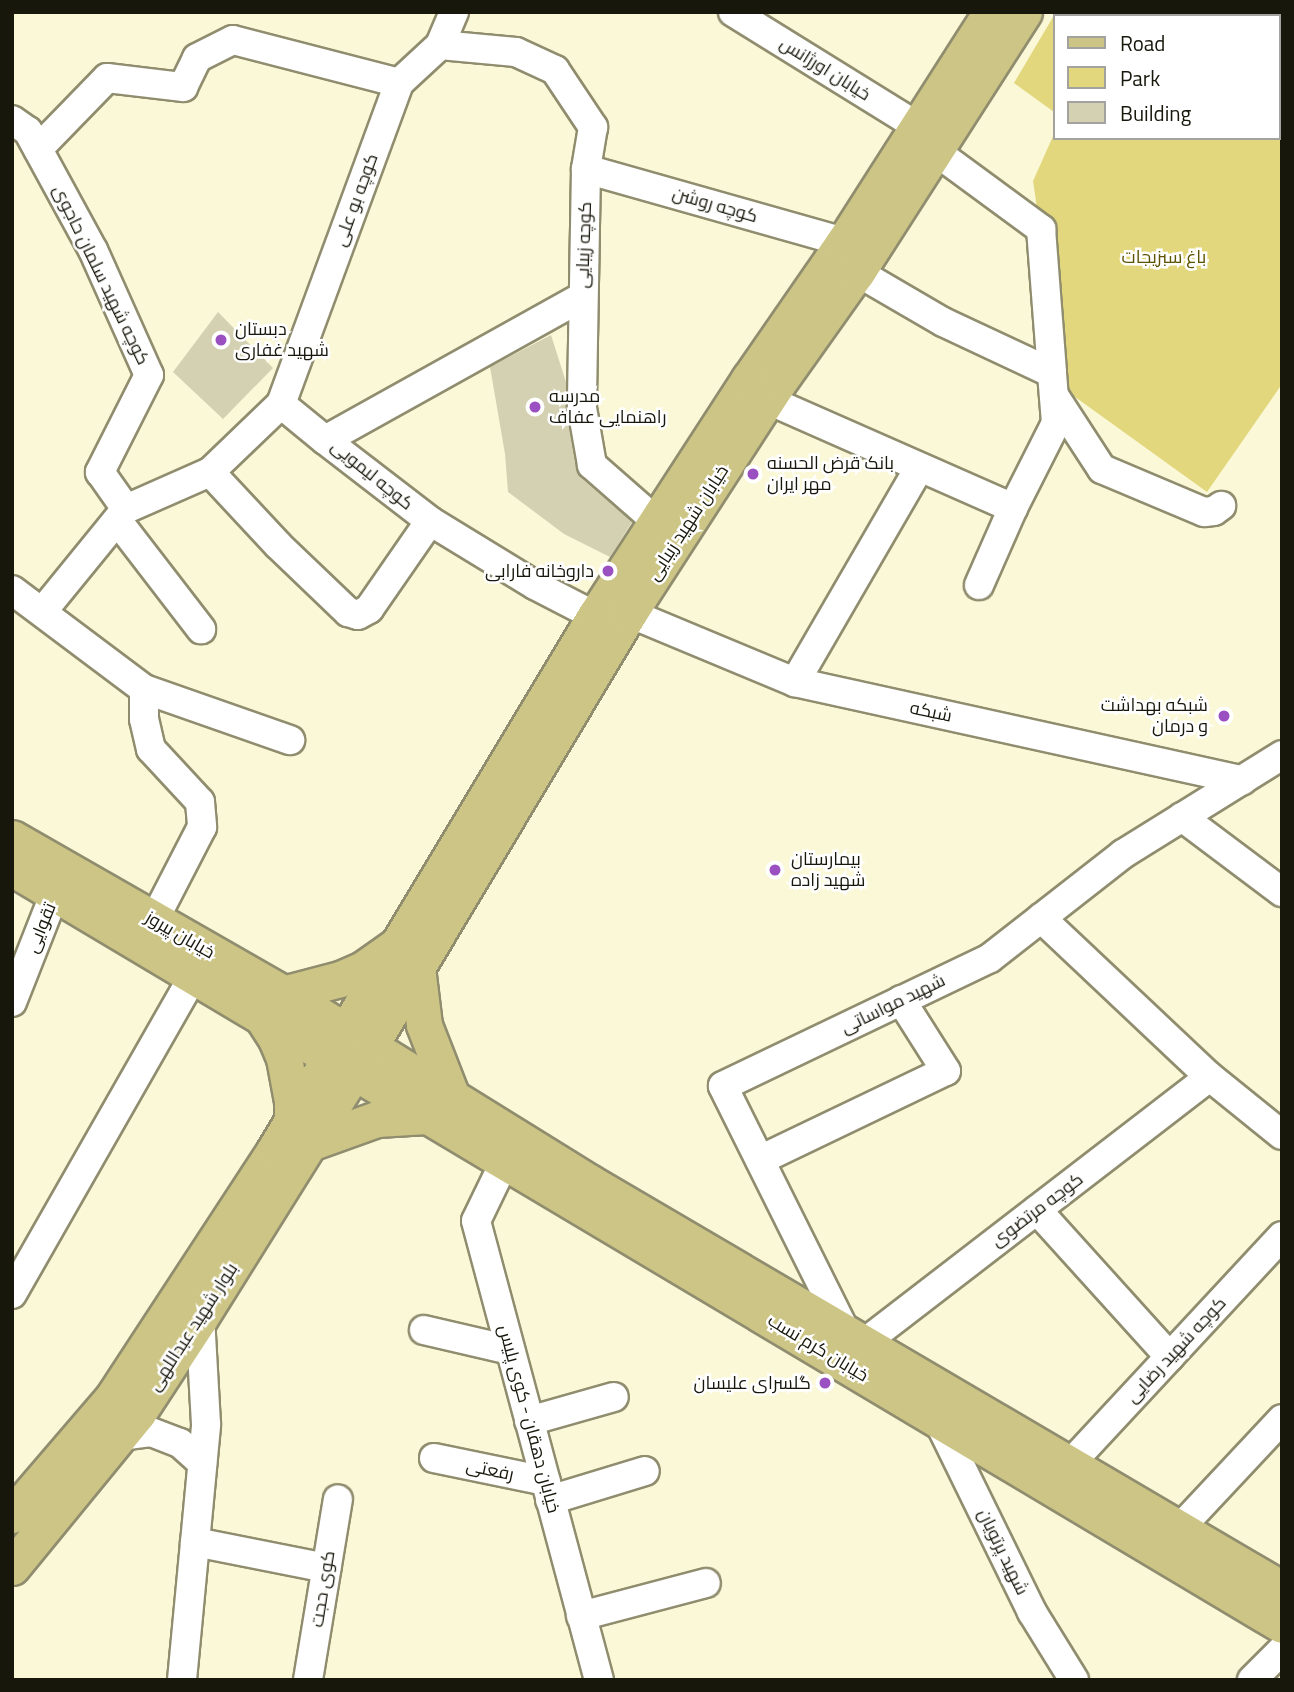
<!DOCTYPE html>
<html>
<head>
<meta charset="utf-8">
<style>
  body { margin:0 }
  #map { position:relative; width:1294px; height:1692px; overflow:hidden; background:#fbf8d8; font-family:"Titillium Web",Cairo,sans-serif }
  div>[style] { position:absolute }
  .green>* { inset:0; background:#e2d77c }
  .building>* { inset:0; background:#d4d1b2 }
  .roads { filter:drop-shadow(2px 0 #908d6f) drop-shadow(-2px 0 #908d6f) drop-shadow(0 2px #908d6f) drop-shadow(0 -2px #908d6f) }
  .minor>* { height:28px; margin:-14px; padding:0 14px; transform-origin:14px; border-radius:14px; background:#fff }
  .major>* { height:35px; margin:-17.5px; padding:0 17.5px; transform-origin:17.5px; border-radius:17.5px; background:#cdc586 }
  .dots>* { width:19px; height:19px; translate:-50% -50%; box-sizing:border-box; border:4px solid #fff; border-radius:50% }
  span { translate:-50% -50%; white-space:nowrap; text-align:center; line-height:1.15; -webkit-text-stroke:5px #fff; paint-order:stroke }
  .street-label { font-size:18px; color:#18170c }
  .park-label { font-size:18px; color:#5d5403 }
  .poi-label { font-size:18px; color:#18170c }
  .left { translate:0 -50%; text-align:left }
  .right { translate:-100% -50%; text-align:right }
  .frame { position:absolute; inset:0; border:14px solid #18170c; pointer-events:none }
  .legend { position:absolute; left:1053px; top:14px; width:228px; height:126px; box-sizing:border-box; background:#fff; border:2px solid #a3a29e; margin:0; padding:9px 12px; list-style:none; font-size:21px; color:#18170c }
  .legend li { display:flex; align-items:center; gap:14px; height:35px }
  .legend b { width:35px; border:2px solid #a3a29e }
</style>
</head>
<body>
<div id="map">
  <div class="green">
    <div style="clip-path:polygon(1056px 12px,1282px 12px,1282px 384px,1207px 492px,1064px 389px,1033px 181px,1054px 134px,1054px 138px,1278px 138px,1278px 16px,1054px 16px,1054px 112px,1014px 83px)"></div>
  </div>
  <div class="building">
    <div style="clip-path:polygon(218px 312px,273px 368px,223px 419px,173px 372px)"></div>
    <div style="clip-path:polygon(551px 335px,566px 382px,566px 411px,576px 469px,581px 478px,632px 522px,610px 557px,564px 534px,508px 492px,505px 454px,490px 367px)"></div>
  </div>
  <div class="roads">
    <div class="minor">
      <div style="left:733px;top:12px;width:216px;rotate:31.8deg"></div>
      <div style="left:440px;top:45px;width:76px;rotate:5.3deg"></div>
      <div style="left:516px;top:52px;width:43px;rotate:24.8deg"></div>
      <div style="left:555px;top:70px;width:69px;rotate:56.3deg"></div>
      <div style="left:593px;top:127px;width:43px;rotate:99.5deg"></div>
      <div style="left:586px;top:169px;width:239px;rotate:91deg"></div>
      <div style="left:582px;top:408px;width:58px;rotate:80deg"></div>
      <div style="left:592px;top:465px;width:85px;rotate:41.2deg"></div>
      <div style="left:12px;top:120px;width:19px;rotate:35deg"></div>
      <div style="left:28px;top:131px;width:136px;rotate:61.4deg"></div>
      <div style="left:93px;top:250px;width:137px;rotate:65.9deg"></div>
      <div style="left:149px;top:375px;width:109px;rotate:116.8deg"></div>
      <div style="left:100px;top:472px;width:45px;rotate:54.9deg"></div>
      <div style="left:38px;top:149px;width:99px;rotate:-45.8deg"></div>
      <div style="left:107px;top:78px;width:77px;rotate:6.8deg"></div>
      <div style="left:183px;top:87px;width:32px;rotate:-64deg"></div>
      <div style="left:197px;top:58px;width:40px;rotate:-26.6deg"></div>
      <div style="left:233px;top:40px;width:171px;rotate:14.5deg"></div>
      <div style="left:935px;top:151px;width:132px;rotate:36.3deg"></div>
      <div style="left:1041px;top:229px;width:144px;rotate:85.6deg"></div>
      <div style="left:586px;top:169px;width:268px;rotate:15.8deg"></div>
      <div style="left:582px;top:297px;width:294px;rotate:150.9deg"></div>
      <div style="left:325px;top:440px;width:133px;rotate:37.6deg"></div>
      <div style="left:430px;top:521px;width:123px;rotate:31.4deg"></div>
      <div style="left:535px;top:585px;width:68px;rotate:27.3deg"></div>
      <div style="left:1055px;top:397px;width:86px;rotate:56.9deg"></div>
      <div style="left:1102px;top:469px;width:111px;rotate:22.9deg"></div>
      <div style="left:1204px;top:512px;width:10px;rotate:-6deg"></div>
      <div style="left:1214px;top:511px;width:9px;rotate:-36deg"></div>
      <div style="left:768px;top:400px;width:268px;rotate:23.8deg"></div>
      <div style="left:1013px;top:508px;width:95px;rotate:-63.2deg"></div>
      <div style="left:1056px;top:423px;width:50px;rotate:-94.6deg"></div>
      <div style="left:1052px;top:373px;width:120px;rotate:-154.9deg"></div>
      <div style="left:943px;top:322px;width:99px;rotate:-149.8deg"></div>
      <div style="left:281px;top:404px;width:57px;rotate:39.3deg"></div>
      <div style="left:210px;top:472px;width:100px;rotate:47deg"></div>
      <div style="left:278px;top:545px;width:97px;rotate:43.7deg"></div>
      <div style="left:348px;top:612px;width:10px;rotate:17deg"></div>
      <div style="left:358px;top:615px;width:13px;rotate:-29deg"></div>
      <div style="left:369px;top:609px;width:107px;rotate:-55.3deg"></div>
      <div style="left:117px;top:520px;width:138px;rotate:52.4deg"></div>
      <div style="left:979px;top:585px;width:84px;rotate:-66.2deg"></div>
      <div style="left:12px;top:590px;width:165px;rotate:36.9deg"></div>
      <div style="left:144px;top:689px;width:155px;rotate:19.3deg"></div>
      <div style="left:42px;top:612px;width:133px;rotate:-50.8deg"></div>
      <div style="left:126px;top:509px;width:92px;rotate:-23.8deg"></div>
      <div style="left:210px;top:472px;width:98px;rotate:-43.8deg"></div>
      <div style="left:281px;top:404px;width:342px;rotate:-69.8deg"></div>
      <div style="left:399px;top:83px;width:56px;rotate:-42.8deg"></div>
      <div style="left:440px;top:45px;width:36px;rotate:-67deg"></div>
      <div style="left:629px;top:613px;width:180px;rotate:22.6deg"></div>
      <div style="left:795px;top:682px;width:458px;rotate:12.4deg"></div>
      <div style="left:795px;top:682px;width:247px;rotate:-59.9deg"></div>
      <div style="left:144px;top:689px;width:30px;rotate:90deg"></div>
      <div style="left:144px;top:719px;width:31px;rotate:77deg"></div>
      <div style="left:151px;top:749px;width:72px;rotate:47.2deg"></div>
      <div style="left:200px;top:802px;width:25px;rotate:85deg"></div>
      <div style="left:202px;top:827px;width:105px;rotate:117.3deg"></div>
      <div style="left:1182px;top:817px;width:125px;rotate:36.9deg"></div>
      <div style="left:1041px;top:918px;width:232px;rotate:43.3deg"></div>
      <div style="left:1210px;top:1077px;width:92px;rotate:38.9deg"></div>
      <div style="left:12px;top:1002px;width:117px;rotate:-68.5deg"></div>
      <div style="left:760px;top:1160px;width:206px;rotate:-25.6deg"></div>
      <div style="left:946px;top:1071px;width:84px;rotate:-122.4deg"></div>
      <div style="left:504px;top:1163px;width:64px;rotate:115.8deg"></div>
      <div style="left:476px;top:1221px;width:475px;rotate:75deg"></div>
      <div style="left:1037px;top:1210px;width:198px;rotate:47.9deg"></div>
      <div style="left:12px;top:1294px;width:367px;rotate:-60.3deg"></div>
      <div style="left:424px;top:1330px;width:88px;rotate:13.1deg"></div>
      <div style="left:846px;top:1333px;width:276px;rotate:-116.5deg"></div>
      <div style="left:723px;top:1086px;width:296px;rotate:-25.6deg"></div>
      <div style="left:990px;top:958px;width:169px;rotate:-38deg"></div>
      <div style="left:1123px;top:854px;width:187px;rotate:-31.9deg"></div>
      <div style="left:864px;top:1343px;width:436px;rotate:-37.6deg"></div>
      <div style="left:938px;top:1420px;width:214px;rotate:63.9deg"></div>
      <div style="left:1032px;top:1612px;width:80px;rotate:58.3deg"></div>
      <div style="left:529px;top:1421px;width:88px;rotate:-15.8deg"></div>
      <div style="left:120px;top:1436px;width:31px;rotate:-7deg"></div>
      <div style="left:151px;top:1432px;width:31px;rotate:21deg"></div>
      <div style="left:180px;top:1443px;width:30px;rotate:42deg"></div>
      <div style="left:434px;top:1458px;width:114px;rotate:11.6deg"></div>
      <div style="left:1070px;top:1464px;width:311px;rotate:-47.1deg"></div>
      <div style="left:550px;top:1500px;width:99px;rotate:-17deg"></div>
      <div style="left:1180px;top:1528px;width:149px;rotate:-46.9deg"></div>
      <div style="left:195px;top:1542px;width:134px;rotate:11.2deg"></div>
      <div style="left:581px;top:1616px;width:129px;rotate:-14.8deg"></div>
      <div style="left:182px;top:1680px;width:257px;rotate:-84.6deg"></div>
      <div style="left:206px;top:1424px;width:106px;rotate:-93.2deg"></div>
      <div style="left:308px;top:1680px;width:183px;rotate:-80.6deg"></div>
      <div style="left:1252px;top:1680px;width:42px;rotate:-45deg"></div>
    </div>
    <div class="major">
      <div style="left:12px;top:838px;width:344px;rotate:29.8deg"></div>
      <div style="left:310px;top:1009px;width:328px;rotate:31.8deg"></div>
      <div style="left:589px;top:1182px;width:804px;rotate:30.43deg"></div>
      <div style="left:12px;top:868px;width:1478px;rotate:30.8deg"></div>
      <div style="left:417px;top:967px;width:58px;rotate:83.1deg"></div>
      <div style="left:424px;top:1025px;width:77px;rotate:68.7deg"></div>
      <div style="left:283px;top:994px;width:59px;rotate:-14.7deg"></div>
      <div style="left:340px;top:979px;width:25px;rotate:-23deg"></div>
      <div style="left:363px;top:969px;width:38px;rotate:-35deg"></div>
      <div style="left:260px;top:1014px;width:30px;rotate:57deg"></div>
      <div style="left:276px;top:1039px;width:21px;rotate:67deg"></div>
      <div style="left:284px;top:1058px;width:44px;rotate:79.5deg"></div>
      <div style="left:292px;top:1101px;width:22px;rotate:90deg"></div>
      <div style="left:307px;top:1144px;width:74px;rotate:-19.7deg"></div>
      <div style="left:377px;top:1119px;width:50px;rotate:-3.4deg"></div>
      <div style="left:12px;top:1515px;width:155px;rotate:-49.4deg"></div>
      <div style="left:113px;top:1397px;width:294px;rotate:-56.8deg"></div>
      <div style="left:274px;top:1151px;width:624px;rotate:-59.04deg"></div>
      <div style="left:595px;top:616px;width:283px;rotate:-57deg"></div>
      <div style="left:749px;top:379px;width:167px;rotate:-55.3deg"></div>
      <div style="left:844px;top:242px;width:273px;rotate:-57.4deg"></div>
      <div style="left:12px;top:1567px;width:199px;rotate:-50.7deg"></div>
      <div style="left:138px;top:1413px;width:113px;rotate:-56.9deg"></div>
      <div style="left:200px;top:1318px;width:321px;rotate:-58deg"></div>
      <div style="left:370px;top:1046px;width:505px;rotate:-59.11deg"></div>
      <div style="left:629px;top:613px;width:274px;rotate:-57.1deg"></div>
      <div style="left:778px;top:383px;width:136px;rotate:-54.6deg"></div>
      <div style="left:857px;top:272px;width:309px;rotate:-57.3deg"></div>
    </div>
  </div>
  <div class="dots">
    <div style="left:221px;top:340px;background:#9b50c2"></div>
    <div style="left:535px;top:407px;background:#9b50c2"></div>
    <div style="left:753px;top:474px;background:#9b50c2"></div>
    <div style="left:608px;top:571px;background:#9b50c2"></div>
    <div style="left:1224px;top:716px;background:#9b50c2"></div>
    <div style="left:775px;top:870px;background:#9b50c2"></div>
    <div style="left:825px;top:1383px;background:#9b50c2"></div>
  </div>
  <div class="street-label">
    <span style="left:825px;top:69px;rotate:32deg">خیابان اورژانس</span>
    <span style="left:356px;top:200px;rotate:-70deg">کوچه بو علی</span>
    <span style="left:715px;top:205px;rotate:16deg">کوچه روشن</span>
    <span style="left:584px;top:245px;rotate:-88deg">کوچه زیبایی</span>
    <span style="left:101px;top:275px;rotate:64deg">کوچه شهید سلمان حاجوی</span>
    <span style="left:372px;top:475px;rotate:39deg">کوچه لیمویی</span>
    <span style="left:688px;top:523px;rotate:-57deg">خیابان شهید زیبایی</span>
    <span style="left:931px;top:712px;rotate:12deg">شبکه</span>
    <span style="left:41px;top:928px;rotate:-68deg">تقوایی</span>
    <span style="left:180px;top:935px;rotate:30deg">خیابان پیروز</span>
    <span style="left:893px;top:1004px;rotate:-26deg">شهید مواساتی</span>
    <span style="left:1037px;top:1210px;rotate:-37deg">کوچه مرتضوی</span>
    <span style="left:193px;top:1327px;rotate:-57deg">بلوار شهید عبداللهی</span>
    <span style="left:818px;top:1348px;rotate:31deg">خیابان کرم نسب</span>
    <span style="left:1176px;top:1350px;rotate:-47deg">کوچه شهید رضایی</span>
    <span style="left:529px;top:1419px;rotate:75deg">خیابان دهقان - کوی پلیس</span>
    <span style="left:490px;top:1470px;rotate:12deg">رفعتی</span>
    <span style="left:1003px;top:1552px;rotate:64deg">شهید پرتویان</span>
    <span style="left:323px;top:1589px;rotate:-81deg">کوی حجت</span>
  </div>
  <div class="park-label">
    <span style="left:1164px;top:257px">باغ سبزیجات</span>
  </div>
  <div class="poi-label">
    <span class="left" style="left:235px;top:340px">دبستان<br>شهید غفاری</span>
    <span class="left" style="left:549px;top:407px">مدرسه<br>راهنمایی عفاف</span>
    <span class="left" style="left:767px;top:474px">بانک قرض الحسنه<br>مهر ایران</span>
    <span class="right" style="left:594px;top:571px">داروخانه فارابی</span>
    <span class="right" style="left:1208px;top:716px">شبکه بهداشت<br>و درمان</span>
    <span class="left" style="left:791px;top:870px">بیمارستان<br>شهید زاده</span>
    <span class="right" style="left:811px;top:1383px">گلسرای علیسان</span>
  </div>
  <div class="frame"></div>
  <ul class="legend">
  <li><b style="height:9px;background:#cdc586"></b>Road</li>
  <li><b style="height:19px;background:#e2d77c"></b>Park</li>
  <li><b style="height:19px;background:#d4d1b2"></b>Building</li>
  </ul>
</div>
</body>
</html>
